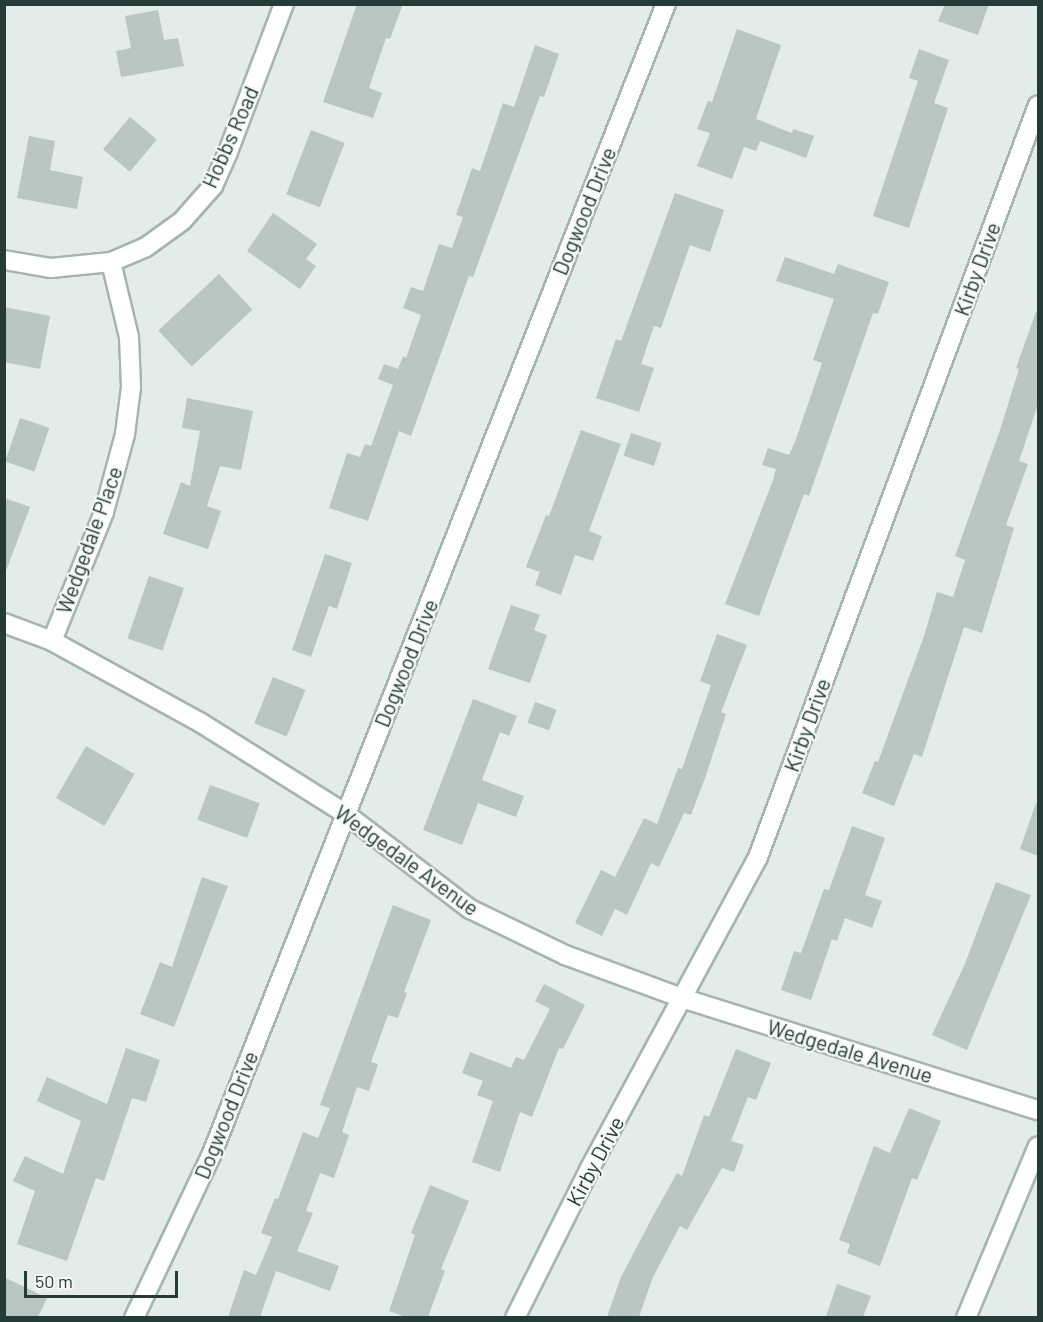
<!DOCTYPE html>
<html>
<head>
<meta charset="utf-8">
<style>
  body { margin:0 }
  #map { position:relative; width:1043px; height:1322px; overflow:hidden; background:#e3ece8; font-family:Barlow,sans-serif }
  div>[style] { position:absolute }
  .building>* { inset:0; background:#b9c6c1; transform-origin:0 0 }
  .roads { filter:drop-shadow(2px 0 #a6b4af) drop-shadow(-2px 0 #a6b4af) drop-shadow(0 2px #a6b4af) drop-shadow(0 -2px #a6b4af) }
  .street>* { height:18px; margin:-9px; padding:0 9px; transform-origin:9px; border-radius:9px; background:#fff }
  span { translate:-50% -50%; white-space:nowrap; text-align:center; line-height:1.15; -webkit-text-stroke:4.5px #f4f8f6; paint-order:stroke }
  .street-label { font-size:21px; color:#253c36 }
  .frame { position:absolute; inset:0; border:6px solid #253c36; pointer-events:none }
  .scale { position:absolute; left:24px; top:1271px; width:154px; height:27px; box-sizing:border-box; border:3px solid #253c36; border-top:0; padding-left:8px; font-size:18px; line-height:21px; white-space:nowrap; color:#253c36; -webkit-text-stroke:4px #f4f8f6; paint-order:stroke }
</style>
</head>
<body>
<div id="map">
  <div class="building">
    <div style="clip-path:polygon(357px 4px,403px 4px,390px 39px,386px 38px,369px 88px,382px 93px,373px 118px,323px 102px)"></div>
    <div style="clip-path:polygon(945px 4px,989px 4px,978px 35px,938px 21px)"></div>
    <div style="clip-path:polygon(158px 10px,164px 40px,178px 38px,184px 66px,121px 77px,116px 51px,131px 48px,125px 16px)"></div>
    <div style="clip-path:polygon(737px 29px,781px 45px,756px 119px,792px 133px,793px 129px,814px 136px,806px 158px,760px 141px,756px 151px,744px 147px,732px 179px,697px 166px,710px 133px,697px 129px,708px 101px,712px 102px)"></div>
    <div style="clip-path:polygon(535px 45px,559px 54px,544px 97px,540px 96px,473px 277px,469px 276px,411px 436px,399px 431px,368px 521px,329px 508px,347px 453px,360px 457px,365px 444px,371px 446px,393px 385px,378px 379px,384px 364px,398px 369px,403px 356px,406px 358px,421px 315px,403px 308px,411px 287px,423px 291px,439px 244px,452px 248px,463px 217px,456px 215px,472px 168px,480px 171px,503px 103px,514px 107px)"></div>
    <div style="clip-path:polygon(919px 49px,949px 60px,934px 103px,948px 108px,909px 228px,873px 216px,918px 81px,909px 78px)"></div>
    <div style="left:130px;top:117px;width:35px;height:42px;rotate:40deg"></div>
    <div style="left:311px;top:130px;width:36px;height:69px;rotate:21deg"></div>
    <div style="clip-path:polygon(29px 136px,55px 141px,50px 170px,83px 177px,77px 209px,17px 198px)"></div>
    <div style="clip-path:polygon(675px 193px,724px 210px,710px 252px,690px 245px,661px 328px,654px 326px,641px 364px,654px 368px,639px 412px,596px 398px,616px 339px,621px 341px)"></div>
    <div style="clip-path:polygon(273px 213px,317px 244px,306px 259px,316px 266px,300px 289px,247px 251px)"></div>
    <div style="clip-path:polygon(785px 257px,834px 274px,838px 264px,889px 282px,878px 314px,873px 313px,809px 496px,804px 494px,759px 616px,725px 604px,772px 483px,776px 469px,762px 465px,768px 448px,789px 455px,795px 442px,822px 363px,813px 360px,834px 299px,776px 281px)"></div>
    <div style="left:219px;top:274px;width:49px;height:83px;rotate:47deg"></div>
    <div style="clip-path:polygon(4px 307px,50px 316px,40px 369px,4px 362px)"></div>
    <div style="clip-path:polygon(1036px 312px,1038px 312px,1038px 404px,1019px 461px,1028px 464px,1006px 525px,1014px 528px,982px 633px,964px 627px,922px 757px,914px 754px,894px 806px,862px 793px,875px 761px,878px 762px,924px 636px,937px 592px,953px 597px,965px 560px,955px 556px,1000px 430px,1019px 369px,1016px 368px)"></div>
    <div style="clip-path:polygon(187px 398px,253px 411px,241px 470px,220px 466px,207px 506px,221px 511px,208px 549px,163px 534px,181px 482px,190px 486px,200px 431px,182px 428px)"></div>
    <div style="left:20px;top:418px;width:31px;height:46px;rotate:19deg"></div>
    <div style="clip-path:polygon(581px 430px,621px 444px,589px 531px,602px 536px,593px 561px,575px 555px,561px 595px,535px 585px,540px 572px,526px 567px,546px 515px,549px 516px)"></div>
    <div style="left:631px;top:433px;width:32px;height:24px;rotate:18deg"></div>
    <div style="clip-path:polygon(4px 498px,30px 507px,6px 571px,4px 570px)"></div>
    <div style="clip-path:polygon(325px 554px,352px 563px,337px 609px,329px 606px,311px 657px,292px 650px)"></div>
    <div style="left:149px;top:576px;width:37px;height:66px;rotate:19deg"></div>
    <div style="clip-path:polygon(511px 605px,540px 615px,534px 630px,547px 635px,530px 683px,488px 669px)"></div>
    <div style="clip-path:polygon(717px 634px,747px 645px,721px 712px,726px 714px,705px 778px,691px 815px,684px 813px,659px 867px,651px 863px,627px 915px,615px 909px,602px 936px,575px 923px,601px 870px,615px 877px,644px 818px,657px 824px,678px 768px,682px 769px,711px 685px,700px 681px)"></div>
    <div style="left:273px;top:677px;width:35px;height:50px;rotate:22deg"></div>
    <div style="clip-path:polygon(473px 699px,517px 716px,509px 736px,500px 732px,482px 780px,524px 796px,516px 817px,478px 803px,462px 845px,423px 830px)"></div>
    <div style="left:535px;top:702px;width:23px;height:22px;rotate:20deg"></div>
    <div style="left:86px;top:746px;width:56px;height:60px;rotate:30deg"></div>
    <div style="left:210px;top:785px;width:53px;height:37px;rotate:20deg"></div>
    <div style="clip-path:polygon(1036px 803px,1038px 803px,1038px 856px,1020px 849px)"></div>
    <div style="clip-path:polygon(852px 826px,885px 838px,865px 895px,882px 901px,872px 928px,845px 918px,837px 941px,832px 939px,811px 1000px,781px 990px,794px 951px,801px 953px,824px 889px,829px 890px)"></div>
    <div style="clip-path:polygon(202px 877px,228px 886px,174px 1027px,140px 1014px,160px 962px,172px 967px)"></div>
    <div style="clip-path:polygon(996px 882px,1031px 895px,967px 1050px,932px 1035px,964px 966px)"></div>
    <div style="clip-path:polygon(393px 905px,431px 920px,404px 992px,407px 993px,398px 1018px,388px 1015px,371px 1062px,378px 1064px,369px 1091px,357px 1087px,342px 1132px,349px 1135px,334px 1178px,320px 1173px,306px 1211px,313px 1213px,297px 1251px,339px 1266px,330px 1291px,276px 1271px,260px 1317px,228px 1317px,244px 1270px,256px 1275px,272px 1237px,261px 1233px,275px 1198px,278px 1199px,303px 1132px,318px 1138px,330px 1108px,320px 1105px)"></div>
    <div style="clip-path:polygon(544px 984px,585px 1005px,563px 1049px,559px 1048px,532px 1117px,520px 1112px,500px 1172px,472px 1162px,493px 1101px,477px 1095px,483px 1081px,462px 1073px,470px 1052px,511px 1068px,516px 1057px,524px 1060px,550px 1009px,535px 1001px)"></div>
    <div style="clip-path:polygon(126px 1048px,160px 1060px,146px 1102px,132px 1098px,104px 1181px,96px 1178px,67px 1261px,17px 1244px,35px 1191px,13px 1181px,25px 1156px,63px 1174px,81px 1121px,37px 1101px,47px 1077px,107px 1104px)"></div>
    <div style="clip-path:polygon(736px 1049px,771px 1063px,756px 1100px,748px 1097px,731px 1141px,744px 1145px,734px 1172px,722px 1168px,687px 1230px,680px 1226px,653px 1277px,639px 1317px,607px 1317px,621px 1277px,653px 1216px,677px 1173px,682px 1176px,704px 1115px,709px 1117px)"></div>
    <div style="clip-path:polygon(909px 1108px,941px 1121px,917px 1180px,912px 1178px,880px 1266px,847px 1253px,850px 1244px,839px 1240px,874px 1146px,890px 1153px)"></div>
    <div style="clip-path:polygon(430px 1185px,469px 1201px,441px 1269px,445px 1271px,428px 1317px,406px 1317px,389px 1311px,415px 1235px,411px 1233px)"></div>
    <div style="clip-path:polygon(4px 1277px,47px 1298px,38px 1317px,4px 1317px)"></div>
    <div style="clip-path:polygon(837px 1284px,871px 1296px,863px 1317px,826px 1317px)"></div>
  </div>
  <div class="roads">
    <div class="street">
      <div style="left:4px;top:260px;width:48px;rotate:9.7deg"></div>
      <div style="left:51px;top:268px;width:60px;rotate:-5.7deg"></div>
      <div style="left:111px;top:262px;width:38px;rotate:-23deg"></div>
      <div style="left:146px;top:247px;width:44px;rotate:-35.8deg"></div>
      <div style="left:182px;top:221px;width:47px;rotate:-48.5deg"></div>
      <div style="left:213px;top:186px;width:37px;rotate:-66deg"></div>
      <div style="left:228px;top:152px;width:158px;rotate:-69.3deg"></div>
      <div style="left:4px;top:623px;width:51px;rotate:20.6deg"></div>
      <div style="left:52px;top:641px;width:170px;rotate:28.8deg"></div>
      <div style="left:201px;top:723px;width:171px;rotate:32.1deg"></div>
      <div style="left:346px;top:814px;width:156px;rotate:37.5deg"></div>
      <div style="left:470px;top:909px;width:106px;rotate:25.8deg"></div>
      <div style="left:565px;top:955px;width:125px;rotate:20.2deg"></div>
      <div style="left:682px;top:998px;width:373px;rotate:17.5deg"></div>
      <div style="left:52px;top:641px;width:139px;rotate:-68deg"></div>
      <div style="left:104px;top:512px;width:81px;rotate:-74.9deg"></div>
      <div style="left:125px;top:434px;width:47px;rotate:-82.7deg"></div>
      <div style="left:131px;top:387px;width:50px;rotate:-92.3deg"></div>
      <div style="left:129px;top:337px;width:77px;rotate:-103.5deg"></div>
      <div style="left:134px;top:1318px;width:179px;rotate:-64.6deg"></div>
      <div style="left:211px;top:1156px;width:1239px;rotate:-68.45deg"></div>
      <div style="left:515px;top:1318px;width:168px;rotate:-63.4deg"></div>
      <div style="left:590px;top:1168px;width:353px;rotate:-61.6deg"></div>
      <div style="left:758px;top:857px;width:802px;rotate:-69.58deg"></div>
      <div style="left:966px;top:1318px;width:186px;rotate:-67.3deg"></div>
    </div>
  </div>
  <div class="street-label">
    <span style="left:230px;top:137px;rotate:-66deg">Hobbs Road</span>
    <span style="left:584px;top:211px;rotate:-68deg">Dogwood Drive</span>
    <span style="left:977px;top:269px;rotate:-70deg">Kirby Drive</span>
    <span style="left:89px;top:540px;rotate:-70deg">Wedgedale Place</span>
    <span style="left:406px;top:663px;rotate:-68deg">Dogwood Drive</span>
    <span style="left:807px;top:725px;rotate:-70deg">Kirby Drive</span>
    <span style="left:407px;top:860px;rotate:36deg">Wedgedale Avenue</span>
    <span style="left:850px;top:1051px;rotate:17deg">Wedgedale Avenue</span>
    <span style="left:226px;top:1115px;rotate:-68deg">Dogwood Drive</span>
    <span style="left:595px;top:1161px;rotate:-62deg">Kirby Drive</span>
  </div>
  <div class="frame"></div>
  <div class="scale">50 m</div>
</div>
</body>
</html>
